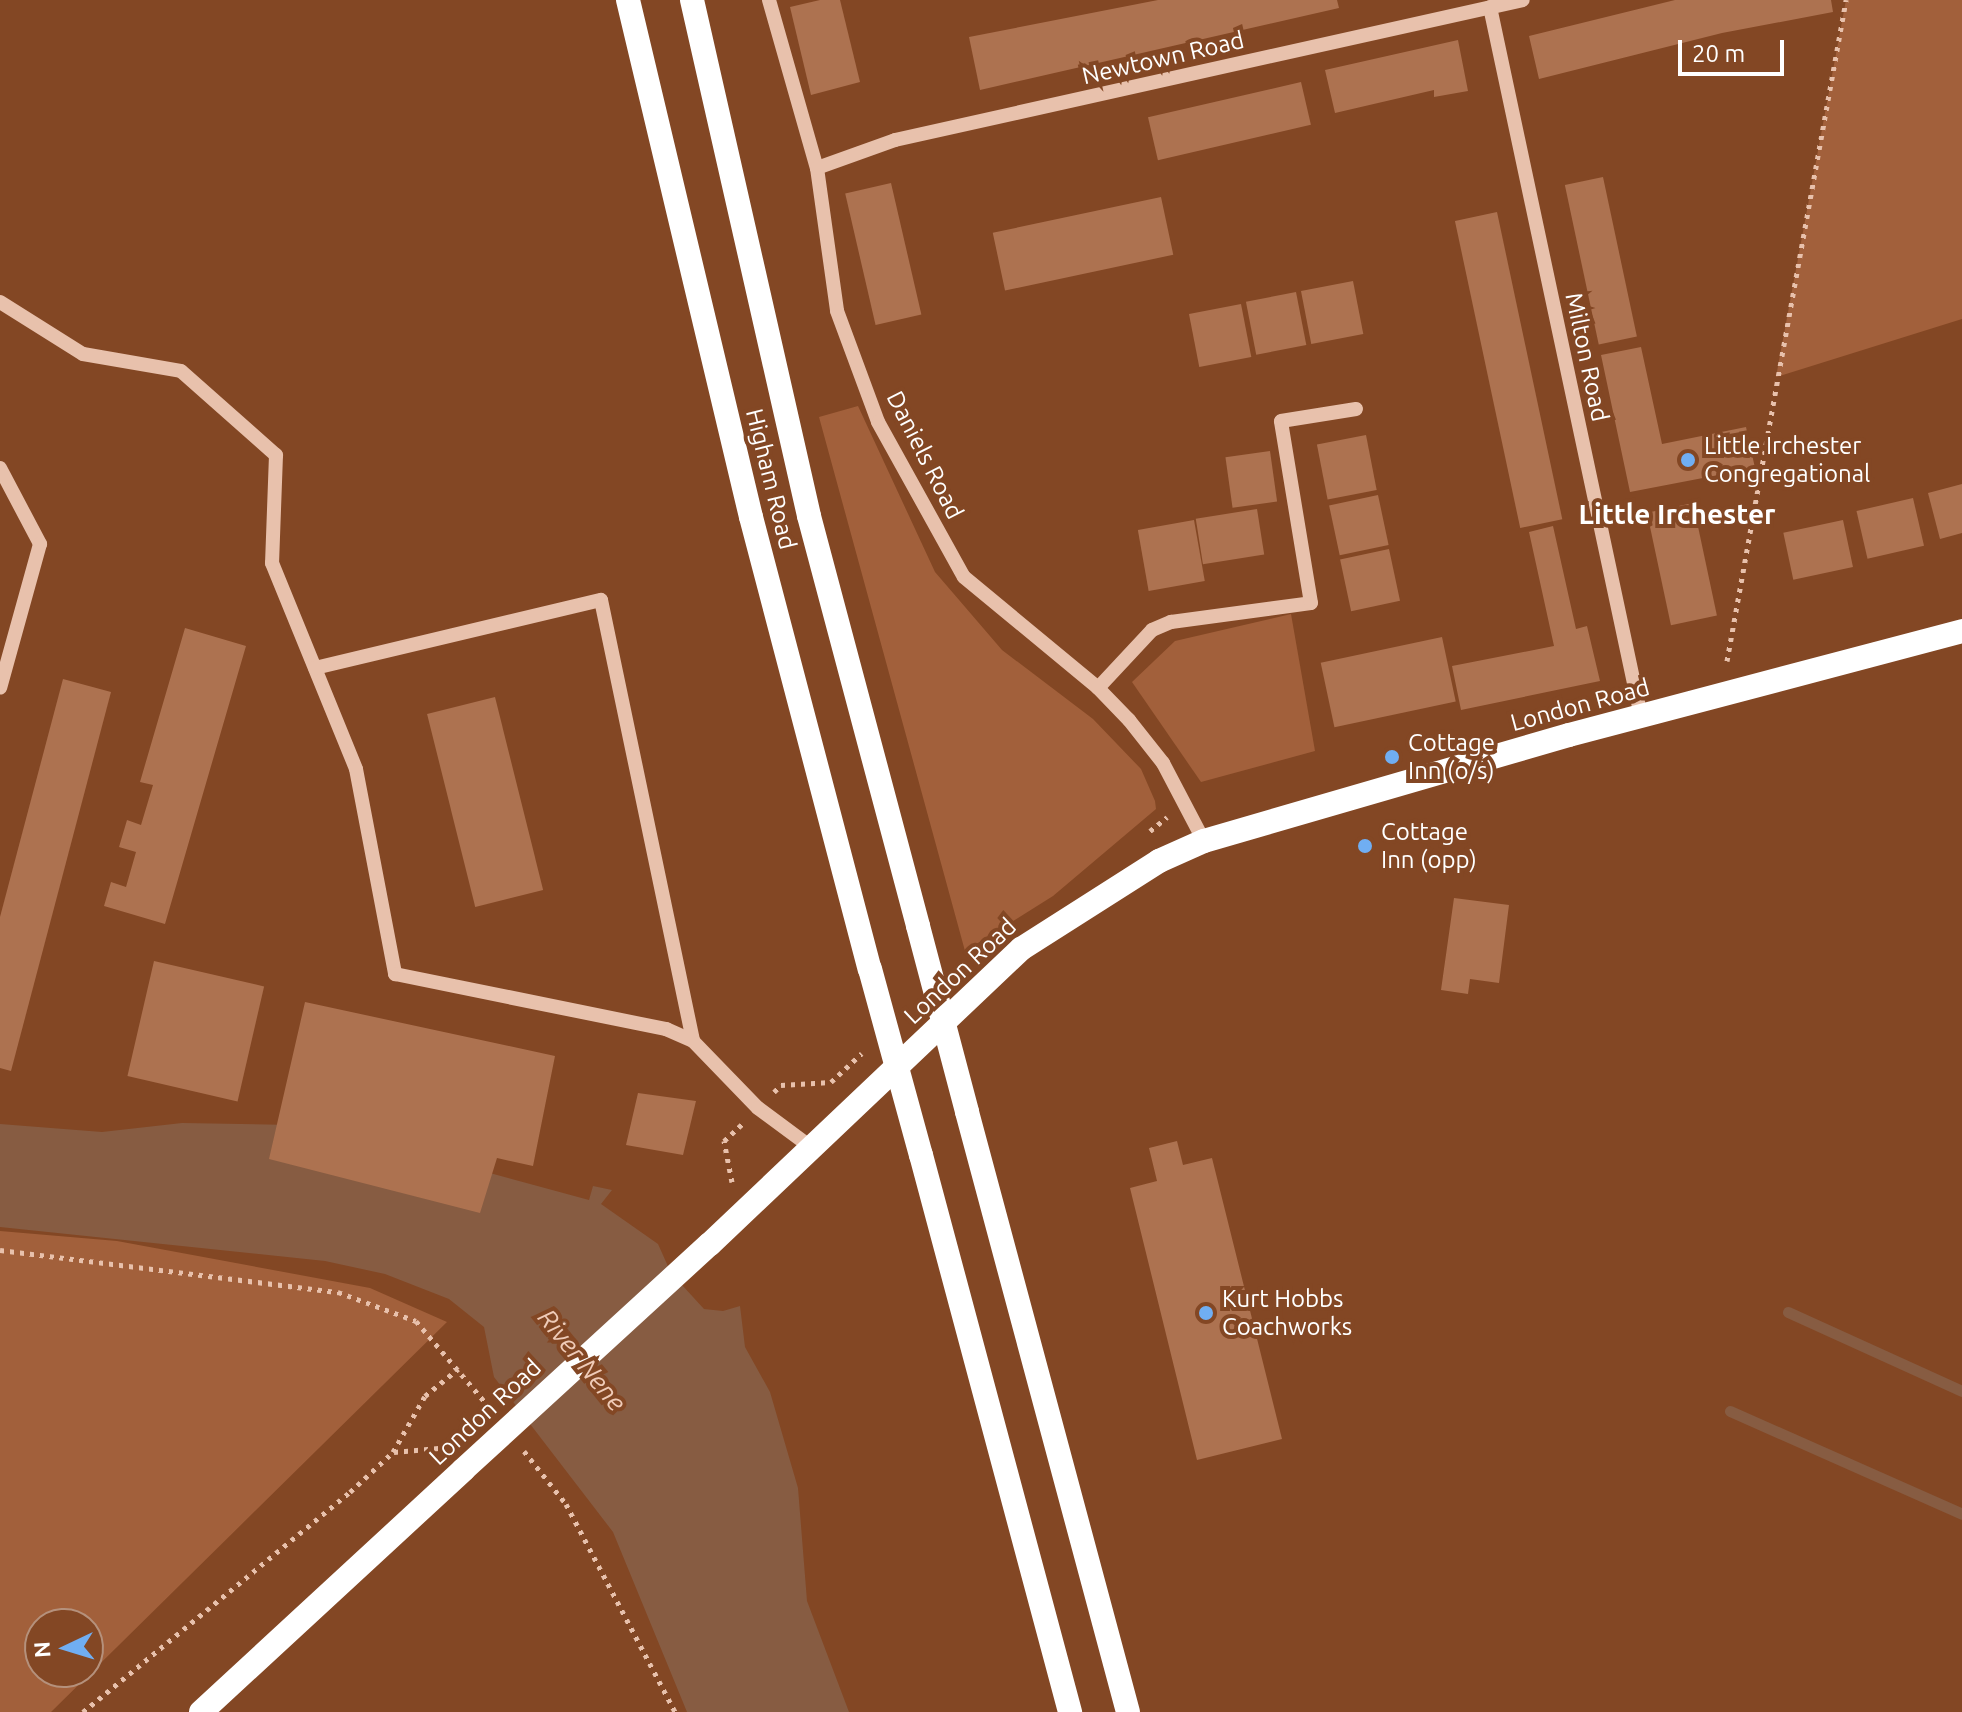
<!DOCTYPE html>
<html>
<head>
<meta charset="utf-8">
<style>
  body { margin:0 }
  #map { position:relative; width:1962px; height:1712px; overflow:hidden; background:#834724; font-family:Ubuntu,sans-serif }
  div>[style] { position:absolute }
  .green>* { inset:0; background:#a2603b }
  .water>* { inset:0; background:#875c42 }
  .stream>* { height:11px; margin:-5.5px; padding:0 5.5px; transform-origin:5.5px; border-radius:5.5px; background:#875c42 }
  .building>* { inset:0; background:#ad7250; transform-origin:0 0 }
  .path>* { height:5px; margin-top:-2.5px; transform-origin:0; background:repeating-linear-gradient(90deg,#e8c1ac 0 4px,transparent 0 10px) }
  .minor>* { height:14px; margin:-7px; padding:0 7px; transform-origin:7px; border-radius:7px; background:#e8c1ac }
  .highway>* { height:24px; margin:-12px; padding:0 12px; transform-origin:12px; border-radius:12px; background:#fff }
  .highway-bridge>* { height:24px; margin:-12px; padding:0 12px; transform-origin:12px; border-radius:12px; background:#fff }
  .dots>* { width:22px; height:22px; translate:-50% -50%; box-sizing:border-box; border:4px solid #834724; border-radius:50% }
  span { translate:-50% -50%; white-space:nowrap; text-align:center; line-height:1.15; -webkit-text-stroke:8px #834724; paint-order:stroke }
  .street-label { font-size:24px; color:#fff }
  .poi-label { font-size:24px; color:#fff }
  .left { translate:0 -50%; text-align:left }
  .water-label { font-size:26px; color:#efcbb8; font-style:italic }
  .quarter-label { font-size:28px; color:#fff; font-weight:700 }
  .north { position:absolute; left:24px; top:1608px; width:80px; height:80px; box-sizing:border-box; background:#834724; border:2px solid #b5917c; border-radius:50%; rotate:266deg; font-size:22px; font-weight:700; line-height:32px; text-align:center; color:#fff }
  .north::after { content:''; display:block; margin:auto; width:28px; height:36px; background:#70aef2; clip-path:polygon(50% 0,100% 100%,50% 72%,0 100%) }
  .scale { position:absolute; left:1678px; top:40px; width:106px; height:36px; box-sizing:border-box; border:4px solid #fff; border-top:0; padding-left:10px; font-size:24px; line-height:28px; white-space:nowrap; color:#fff; -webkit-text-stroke:6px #834724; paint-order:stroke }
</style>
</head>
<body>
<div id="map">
  <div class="green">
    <div style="clip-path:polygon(1846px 0,1962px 0,1962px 319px,1776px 377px)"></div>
    <div style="clip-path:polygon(858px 406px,935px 572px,1002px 650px,1093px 719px,1141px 769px,1155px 801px,1156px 809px,1053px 896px,965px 951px,819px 417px)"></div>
    <div style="clip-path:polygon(1291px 614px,1315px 751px,1201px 782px,1132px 682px,1175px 641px)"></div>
    <div style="clip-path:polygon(evenodd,0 1231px,117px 1241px,370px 1288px,447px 1322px,51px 1712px,0 1712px,0 1231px,40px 1624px,88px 1624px,88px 1672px,40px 1672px,40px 1624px)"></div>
  </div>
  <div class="water">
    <div style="clip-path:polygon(295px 1120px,589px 1200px,593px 1186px,612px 1190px,601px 1204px,658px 1244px,671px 1273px,704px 1309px,723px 1311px,740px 1306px,745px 1347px,770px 1392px,798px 1488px,807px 1601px,849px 1712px,687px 1712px,613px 1532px,494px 1377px,484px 1327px,449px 1299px,385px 1274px,325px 1261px,0 1227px,0 1124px,102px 1132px,182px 1123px,293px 1125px)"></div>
  </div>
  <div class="stream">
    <div style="left:1788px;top:1312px;width:191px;rotate:24.4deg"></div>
    <div style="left:1730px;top:1411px;width:254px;rotate:23.9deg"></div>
  </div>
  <div class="building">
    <div style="clip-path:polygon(820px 0,840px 0,860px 82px,811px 95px,790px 7px)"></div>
    <div style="clip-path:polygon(1158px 0,1337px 0,1339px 8px,980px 90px,969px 37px)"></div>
    <div style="clip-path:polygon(1675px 0,1831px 0,1833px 12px,1722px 33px,1539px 79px,1529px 36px)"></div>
    <div style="clip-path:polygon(1458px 40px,1468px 91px,1434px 97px,1434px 90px,1335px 113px,1325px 70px)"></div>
    <div style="left:1301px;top:82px;width:44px;height:157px;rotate:77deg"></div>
    <div style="left:1603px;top:177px;width:163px;height:39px;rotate:78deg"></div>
    <div style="left:891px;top:183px;width:135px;height:47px;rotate:77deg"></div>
    <div style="left:1161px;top:197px;width:59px;height:172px;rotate:78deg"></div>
    <div style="left:1497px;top:212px;width:314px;height:43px;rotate:78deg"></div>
    <div style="left:1353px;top:281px;width:54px;height:53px;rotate:79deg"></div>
    <div style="left:1296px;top:292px;width:54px;height:51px;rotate:79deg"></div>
    <div style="left:1241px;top:304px;width:54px;height:53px;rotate:79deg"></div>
    <div style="clip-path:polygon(1641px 347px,1662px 444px,1746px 427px,1755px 468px,1630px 492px,1601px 355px)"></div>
    <div style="left:1366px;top:435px;width:56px;height:50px;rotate:79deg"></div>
    <div style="left:1270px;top:451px;width:51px;height:45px;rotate:82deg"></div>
    <div style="clip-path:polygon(1962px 484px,1962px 533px,1940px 539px,1928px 493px)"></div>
    <div style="left:1378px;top:495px;width:51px;height:50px;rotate:78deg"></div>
    <div style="left:1913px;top:498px;width:49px;height:58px;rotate:77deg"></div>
    <div style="left:1693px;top:503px;width:115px;height:47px;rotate:78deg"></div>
    <div style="left:1257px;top:509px;width:46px;height:62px;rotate:81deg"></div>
    <div style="left:1194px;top:520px;width:62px;height:57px;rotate:80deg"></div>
    <div style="left:1843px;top:520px;width:48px;height:61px;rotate:78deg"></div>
    <div style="clip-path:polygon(1553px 526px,1576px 629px,1587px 626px,1600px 681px,1461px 710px,1452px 666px,1554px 646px,1529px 532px)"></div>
    <div style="left:1389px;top:549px;width:53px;height:50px;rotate:78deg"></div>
    <div style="clip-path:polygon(185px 628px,246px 646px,165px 924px,104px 906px,111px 882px,126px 887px,136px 852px,119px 847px,127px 820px,141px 825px,153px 785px,140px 782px)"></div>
    <div style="left:1442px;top:637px;width:66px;height:124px;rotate:78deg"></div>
    <div style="clip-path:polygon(63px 679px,111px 692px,11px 1071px,0 1068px,0 917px)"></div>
    <div style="left:495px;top:697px;width:199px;height:70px;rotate:76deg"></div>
    <div style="clip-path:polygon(1454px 898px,1509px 905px,1499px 983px,1470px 979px,1468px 994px,1441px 990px)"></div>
    <div style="left:154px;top:961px;width:113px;height:118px;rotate:13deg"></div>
    <div style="clip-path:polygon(305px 1002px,555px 1056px,533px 1166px,497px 1158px,480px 1213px,269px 1159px)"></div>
    <div style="clip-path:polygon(638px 1093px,696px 1101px,683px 1155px,626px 1145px)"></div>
    <div style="clip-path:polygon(1177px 1141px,1183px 1165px,1212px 1158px,1282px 1439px,1197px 1460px,1130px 1188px,1157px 1181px,1149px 1148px)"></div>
  </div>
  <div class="path">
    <div style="left:1727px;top:661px;width:672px;rotate:-79.79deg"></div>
    <div style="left:1150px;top:831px;width:22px;rotate:-39deg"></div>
    <div style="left:774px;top:1092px;width:10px;rotate:-45deg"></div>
    <div style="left:781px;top:1085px;width:50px;rotate:-3.4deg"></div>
    <div style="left:831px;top:1082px;width:42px;rotate:-43.1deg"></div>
    <div style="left:732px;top:1182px;width:42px;rotate:-101deg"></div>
    <div style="left:724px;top:1141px;width:25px;rotate:-43deg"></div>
    <div style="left:0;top:1250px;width:341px;rotate:7.1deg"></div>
    <div style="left:338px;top:1292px;width:83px;rotate:20.4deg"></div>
    <div style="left:416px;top:1321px;width:116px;rotate:49.6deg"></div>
    <div style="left:524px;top:1451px;width:68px;rotate:51.6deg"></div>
    <div style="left:566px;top:1504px;width:235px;rotate:62.3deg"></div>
    <div style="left:394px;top:1452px;width:45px;rotate:-5.1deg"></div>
    <div style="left:83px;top:1712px;width:346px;rotate:-39.5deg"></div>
    <div style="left:350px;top:1492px;width:59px;rotate:-42.9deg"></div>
    <div style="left:393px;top:1452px;width:64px;rotate:-60.3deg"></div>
    <div style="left:425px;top:1396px;width:43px;rotate:-39.3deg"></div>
  </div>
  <div class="minor">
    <div style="left:769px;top:0;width:175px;rotate:74.1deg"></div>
    <div style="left:817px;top:168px;width:144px;rotate:82deg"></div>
    <div style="left:837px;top:311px;width:118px;rotate:69.7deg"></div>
    <div style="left:878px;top:422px;width:177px;rotate:61deg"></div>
    <div style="left:964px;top:577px;width:174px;rotate:39.6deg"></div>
    <div style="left:1098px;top:688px;width:45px;rotate:45.9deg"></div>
    <div style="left:1129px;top:720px;width:55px;rotate:51.7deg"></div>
    <div style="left:1163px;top:763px;width:88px;rotate:62.3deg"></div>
    <div style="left:1490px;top:7px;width:725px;rotate:77.98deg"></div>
    <div style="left:817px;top:168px;width:83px;rotate:-19.7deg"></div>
    <div style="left:895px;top:140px;width:643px;rotate:-12.57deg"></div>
    <div style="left:0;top:302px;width:98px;rotate:32.1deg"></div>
    <div style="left:83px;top:354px;width:99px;rotate:9.8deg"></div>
    <div style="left:181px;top:371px;width:127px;rotate:41.5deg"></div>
    <div style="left:276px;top:455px;width:108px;rotate:92.1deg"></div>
    <div style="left:272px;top:563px;width:222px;rotate:67.8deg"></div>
    <div style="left:356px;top:769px;width:209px;rotate:79.2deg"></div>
    <div style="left:395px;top:974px;width:277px;rotate:11.5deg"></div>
    <div style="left:666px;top:1029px;width:30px;rotate:24deg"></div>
    <div style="left:693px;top:1041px;width:93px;rotate:45.9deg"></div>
    <div style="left:758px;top:1108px;width:67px;rotate:36.5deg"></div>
    <div style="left:0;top:468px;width:86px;rotate:62.2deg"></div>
    <div style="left:40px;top:544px;width:149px;rotate:105.5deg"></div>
    <div style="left:315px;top:668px;width:294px;rotate:-13.4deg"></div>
    <div style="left:601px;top:600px;width:450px;rotate:78.2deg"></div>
    <div style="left:1098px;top:688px;width:79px;rotate:-47deg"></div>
    <div style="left:1152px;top:630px;width:21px;rotate:-23deg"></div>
    <div style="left:1171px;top:622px;width:141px;rotate:-7.7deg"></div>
    <div style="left:1311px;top:603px;width:184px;rotate:-99.4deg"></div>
    <div style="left:1281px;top:421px;width:76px;rotate:-9.1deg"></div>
  </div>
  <div class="highway">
    <div style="left:628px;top:0;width:531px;rotate:76.62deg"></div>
    <div style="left:751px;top:517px;width:467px;rotate:75.3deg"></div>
    <div style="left:692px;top:0;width:529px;rotate:77.22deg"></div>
    <div style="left:809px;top:516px;width:424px;rotate:75.1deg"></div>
    <div style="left:967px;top:1112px;width:621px;rotate:74.98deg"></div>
    <div style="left:921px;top:1155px;width:577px;rotate:75.02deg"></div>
    <div style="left:710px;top:1244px;width:429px;rotate:-43.5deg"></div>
    <div style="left:1021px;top:949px;width:164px;rotate:-32.5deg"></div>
    <div style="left:1159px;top:861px;width:49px;rotate:-24deg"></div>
    <div style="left:1204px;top:841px;width:380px;rotate:-16.2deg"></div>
    <div style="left:1569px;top:735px;width:407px;rotate:-14.8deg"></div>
    <div style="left:201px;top:1712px;width:357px;rotate:-42.7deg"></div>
  </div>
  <div class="highway-bridge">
    <div style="left:918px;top:926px;width:192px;rotate:75.2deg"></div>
    <div style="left:870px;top:969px;width:193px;rotate:74.7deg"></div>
    <div style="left:463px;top:1470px;width:335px;rotate:-42.5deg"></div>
  </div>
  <div class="dots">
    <div style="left:1688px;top:460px;background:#70aef2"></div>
    <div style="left:1392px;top:757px;background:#70aef2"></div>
    <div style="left:1365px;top:846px;background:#70aef2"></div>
    <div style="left:1206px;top:1313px;background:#70aef2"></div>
  </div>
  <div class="street-label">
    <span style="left:1163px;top:58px;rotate:-13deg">Newtown Road</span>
    <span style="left:1587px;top:357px;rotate:78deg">Milton Road</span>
    <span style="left:925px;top:455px;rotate:63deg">Daniels Road</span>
    <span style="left:771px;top:479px;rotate:76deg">Higham Road</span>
    <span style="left:1580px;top:705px;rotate:-15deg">London Road</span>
    <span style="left:960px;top:971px;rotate:-43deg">London Road</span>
    <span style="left:485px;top:1412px;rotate:-43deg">London Road</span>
  </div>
  <div class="poi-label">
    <span class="left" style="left:1704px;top:460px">Little Irchester<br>Congregational</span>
    <span class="left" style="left:1408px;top:757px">Cottage<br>Inn (o/s)</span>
    <span class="left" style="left:1381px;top:846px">Cottage<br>Inn (opp)</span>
    <span class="left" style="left:1222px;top:1313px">Kurt Hobbs<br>Coachworks</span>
  </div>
  <div class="water-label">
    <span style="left:582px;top:1360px;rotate:51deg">River Nene</span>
  </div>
  <div class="quarter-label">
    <span style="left:1677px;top:514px">Little Irchester</span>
  </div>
  <div class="north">N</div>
  <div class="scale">20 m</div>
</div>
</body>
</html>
